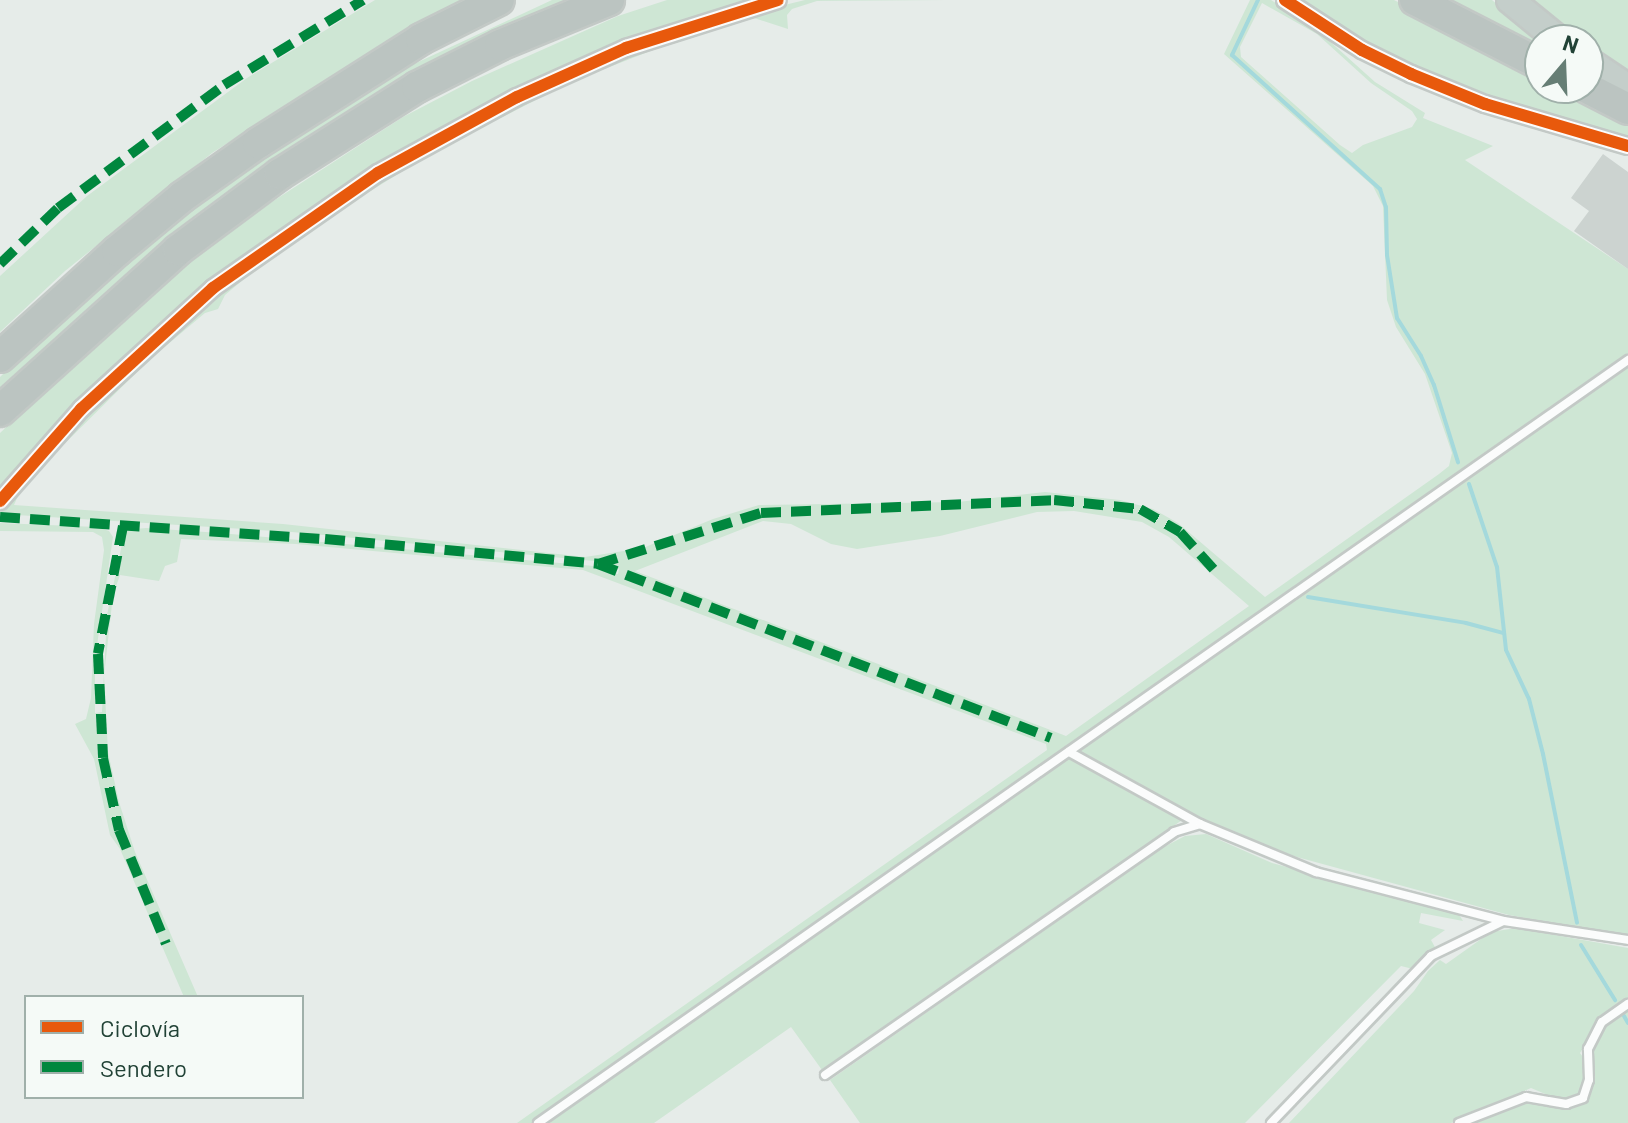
<!DOCTYPE html>
<html>
<head>
<meta charset="utf-8">
<style>
  body { margin:0 }
  #map { position:relative; width:1628px; height:1123px; overflow:hidden; background:#e6ece9; font-family:Barlow,sans-serif }
  div>[style] { position:absolute }
  .green>* { inset:0; background:#cee6d4 }
  .stream>* { height:4px; margin:-2px; padding:0 2px; transform-origin:2px; border-radius:2px; background:#a4d9dc }
  .building>* { inset:0; background:#ccd3d0 }
  .roads { filter:drop-shadow(2px 0 #c3c9c6) drop-shadow(-2px 0 #c3c9c6) drop-shadow(0 2px #c3c9c6) drop-shadow(0 -2px #c3c9c6) }
  .service>* { height:8px; margin:-4px; padding:0 4px; transform-origin:4px; border-radius:4px; background:#fbfcfc }
  .minor>* { height:16px; margin:-8px; padding:0 8px; transform-origin:8px; border-radius:8px; background:#fbfcfc }
  .trunk>* { height:26px; margin:-13px; padding:0 13px; transform-origin:13px; border-radius:13px; background:#c4ceca }
  .motorway>* { height:30px; margin:-15px; padding:0 15px; transform-origin:15px; border-radius:15px; background:#bbc4c1 }
  .quiet>* { height:10px; margin-top:-5px; transform-origin:0; background:repeating-linear-gradient(90deg,#00873e 0 20px,transparent 0 30px) }
  .cycleway>* { height:12px; margin:-6px; padding:0 6px; transform-origin:6px; border-radius:6px; background:#e8590c }
  span { translate:-50% -50%; white-space:nowrap; text-align:center; line-height:1.15; -webkit-text-stroke:6px #f5faf7; paint-order:stroke }
  .legend { position:absolute; left:24px; top:995px; width:280px; height:104px; box-sizing:border-box; background:#f5faf7; border:2px solid #a0b0aa; margin:0; padding:10px 14px; list-style:none; font-size:24px; color:#214236 }
  .legend li { display:flex; align-items:center; gap:16px; height:40px }
  .legend b { width:40px; border:2px solid #a0b0aa }
  .north { position:absolute; left:1524px; top:24px; width:80px; height:80px; box-sizing:border-box; background:#f5faf7; border:2px solid #a0b0aa; border-radius:50%; rotate:19deg; font-size:22px; font-weight:700; line-height:32px; text-align:center; color:#214236 }
  .north::after { content:''; display:block; margin:auto; width:28px; height:36px; background:#667e75; clip-path:polygon(50% 0,100% 100%,50% 72%,0 100%) }
</style>
</head>
<body>
<div id="map">
  <div class="green">
    <div style="clip-path:polygon(375px 0,472px 0,341px 70px,212px 153px,65px 271px,0 332px,0 276px,87px 196px,247px 78px)"></div>
    <div style="clip-path:polygon(552px 0,584px 0,157px 250px,71px 324px,0 393px,0 377px,63px 315px,149px 241px,240px 172px,414px 64px)"></div>
    <div style="clip-path:polygon(667px 0,753px 0,625px 43px,267px 241px,0 490px,0 433px,105px 333px,184px 266px,261px 209px,403px 117px,472px 81px,618px 16px)"></div>
    <div style="clip-path:polygon(evenodd,805px 0,820px 0,792px 9px,787px 15px,788px 29px,754px 18px,694px 34px,571px 82px,432px 153px,351px 203px,268px 259px,225px 295px,218px 309px,205px 313px,149px 360px,42px 466px,18px 496px,14px 505px,283px 524px,585px 557px,643px 548px,713px 519px,759px 505px,958px 502px,1045px 492px,1120px 500px,1153px 509px,1178px 523px,1265px 597px,1439px 474px,1449px 466px,1452px 453px,1425px 374px,1396px 327px,1387px 300px,1383px 206px,1373px 186px,1224px 54px,1250px 0,1271px 0,1316px 29px,1375px 82px,1425px 113px,1423px 118px,1493px 146px,1465px 160px,1628px 269px,1628px 354px,532px 1123px,517px 1123px,1047px 750px,1046px 744px,583px 570px,296px 544px,181px 539px,177px 562px,165px 566px,159px 581px,120px 575px,113px 595px,104px 676px,108px 752px,119px 802px,135px 852px,198px 997px,184px 997px,120px 849px,110px 835px,94px 759px,75px 724px,86px 719px,91px 698px,94px 624px,104px 550px,102px 537px,93px 532px,0 531px,0 523px,97px 527px,109px 531px,113px 537px,95px 659px,95px 713px,102px 712px,107px 615px,125px 530px,146px 528px,220px 533px,594px 566px,618px 574px,619px 569px,594px 561px,292px 532px,0 514px,0 506px,100px 399px,216px 294px,360px 191px,495px 114px,630px 53px,731px 18px,805px 0,1262px 3px,1317px 34px,1371px 83px,1412px 111px,1417px 119px,1412px 127px,1363px 145px,1352px 153px,1340px 145px,1241px 57px,1240px 47px,1262px 3px,805px 0,1074px 511px,1142px 522px,1169px 537px,1249px 606px,1066px 736px,635px 571px,763px 521px,791px 524px,831px 544px,857px 549px,940px 536px,1037px 512px,1074px 511px)"></div>
    <div style="clip-path:polygon(1292px 0,1394px 0,1540px 74px,1540px 88px,1567px 88px,1628px 119px,1628px 139px,1450px 82px,1368px 44px)"></div>
    <div style="clip-path:polygon(1430px 0,1492px 0,1540px 41px,1540px 55px)"></div>
    <div style="clip-path:polygon(1526px 0,1628px 0,1628px 76px,1588px 48px,1588px 40px,1577px 40px)"></div>
    <div style="clip-path:polygon(1628px 365px,1628px 937px,1509px 915px,1275px 851px,1199px 819px,1078px 750px)"></div>
    <div style="clip-path:polygon(1066px 759px,1078px 759px,1185px 818px,822px 1070px,791px 1027px,654px 1123px,550px 1123px,554px 1116px)"></div>
    <div style="clip-path:polygon(1206px 834px,1272px 863px,1458px 913px,1463px 921px,1421px 913px,1419px 923px,1445px 930px,1431px 940px,1436px 949px,1413px 969px,1401px 966px,1245px 1123px,860px 1123px,830px 1080px,1162px 848px,1185px 836px)"></div>
    <div style="clip-path:polygon(1516px 928px,1628px 948px,1628px 1000px,1596px 1026px,1580px 1053px,1585px 1060px,1586px 1078px,1579px 1098px,1562px 1101px,1531px 1088px,1451px 1123px,1289px 1123px,1414px 991px,1428px 971px,1440px 960px,1446px 964px,1491px 932px)"></div>
    <div style="clip-path:polygon(1628px 1009px,1628px 1123px,1474px 1123px,1530px 1100px,1567px 1108px,1578px 1106px,1591px 1091px,1593px 1048px,1603px 1029px)"></div>
  </div>
  <div class="stream">
    <div style="left:1258px;top:0;width:61px;rotate:115.3deg"></div>
    <div style="left:1232px;top:55px;width:200px;rotate:42.2deg"></div>
    <div style="left:1380px;top:189px;width:19px;rotate:72deg"></div>
    <div style="left:1386px;top:207px;width:48px;rotate:88.8deg"></div>
    <div style="left:1387px;top:255px;width:64px;rotate:81deg"></div>
    <div style="left:1397px;top:318px;width:45px;rotate:57.7deg"></div>
    <div style="left:1421px;top:356px;width:32px;rotate:66deg"></div>
    <div style="left:1434px;top:385px;width:81px;rotate:72.7deg"></div>
    <div style="left:1469px;top:484px;width:88px;rotate:71.4deg"></div>
    <div style="left:1497px;top:567px;width:83px;rotate:83.8deg"></div>
    <div style="left:1506px;top:650px;width:54px;rotate:64.9deg"></div>
    <div style="left:1529px;top:699px;width:57px;rotate:75.7deg"></div>
    <div style="left:1543px;top:754px;width:172px;rotate:78.6deg"></div>
    <div style="left:1308px;top:597px;width:160px;rotate:9.3deg"></div>
    <div style="left:1466px;top:623px;width:39px;rotate:15deg"></div>
    <div style="left:1581px;top:945px;width:65px;rotate:58.3deg"></div>
    <div style="left:1624px;top:1016px;width:8px;rotate:60deg"></div>
  </div>
  <div class="building">
    <div style="clip-path:polygon(1603px 154px,1628px 172px,1628px 269px,1574px 231px,1589px 211px,1571px 198px)"></div>
  </div>
  <div class="roads">
    <div class="service">
      <div style="left:1069px;top:752px;width:149px;rotate:28.8deg"></div>
      <div style="left:825px;top:1075px;width:425px;rotate:-34.8deg"></div>
      <div style="left:1174px;top:832px;width:27px;rotate:-17deg"></div>
      <div style="left:1200px;top:824px;width:126px;rotate:22.5deg"></div>
      <div style="left:1316px;top:872px;width:194px;rotate:14.6deg"></div>
      <div style="left:1504px;top:921px;width:125px;rotate:8.7deg"></div>
      <div style="left:538px;top:1123px;width:1331px;rotate:-34.99deg"></div>
      <div style="left:1271px;top:1123px;width:231px;rotate:-46.2deg"></div>
      <div style="left:1431px;top:956px;width:80px;rotate:-25.9deg"></div>
      <div style="left:1459px;top:1123px;width:72px;rotate:-21.2deg"></div>
      <div style="left:1526px;top:1097px;width:41px;rotate:9.9deg"></div>
      <div style="left:1566px;top:1104px;width:18px;rotate:-19deg"></div>
      <div style="left:1583px;top:1098px;width:19px;rotate:-72deg"></div>
      <div style="left:1589px;top:1080px;width:31px;rotate:-92deg"></div>
      <div style="left:1588px;top:1049px;width:30px;rotate:-63deg"></div>
      <div style="left:1602px;top:1022px;width:32px;rotate:-35deg"></div>
    </div>
    <div class="minor">
      <div style="left:1285px;top:0;width:92px;rotate:33deg"></div>
      <div style="left:1362px;top:50px;width:55px;rotate:26.1deg"></div>
      <div style="left:1411px;top:74px;width:80px;rotate:22.1deg"></div>
      <div style="left:1485px;top:104px;width:149px;rotate:16.4deg"></div>
      <div style="left:0;top:501px;width:123px;rotate:-48.6deg"></div>
      <div style="left:81px;top:409px;width:179px;rotate:-42.5deg"></div>
      <div style="left:213px;top:288px;width:201px;rotate:-34.9deg"></div>
      <div style="left:378px;top:173px;width:158px;rotate:-28.7deg"></div>
      <div style="left:517px;top:97px;width:120px;rotate:-24.2deg"></div>
      <div style="left:626px;top:48px;width:159px;rotate:-17.5deg"></div>
    </div>
    <div class="trunk">
      <div style="left:1510px;top:0;width:63px;rotate:39.2deg"></div>
      <div style="left:1588px;top:61px;width:48px;rotate:34deg"></div>
    </div>
    <div class="motorway">
      <div style="left:1415px;top:0;width:140px;rotate:27.1deg"></div>
      <div style="left:1587px;top:88px;width:46px;rotate:27.1deg"></div>
      <div style="left:0;top:357px;width:158px;rotate:-42.2deg"></div>
      <div style="left:117px;top:251px;width:85px;rotate:-39.7deg"></div>
      <div style="left:182px;top:197px;width:93px;rotate:-35.4deg"></div>
      <div style="left:258px;top:143px;width:193px;rotate:-32.5deg"></div>
      <div style="left:421px;top:39px;width:87px;rotate:-26.6deg"></div>
      <div style="left:0;top:411px;width:240px;rotate:-42.1deg"></div>
      <div style="left:178px;top:250px;width:127px;rotate:-36.7deg"></div>
      <div style="left:280px;top:174px;width:162px;rotate:-32.4deg"></div>
      <div style="left:417px;top:87px;width:93px;rotate:-26.8deg"></div>
      <div style="left:500px;top:45px;width:118px;rotate:-22.4deg"></div>
    </div>
  </div>
  <div class="quiet">
    <div style="left:0;top:264px;width:81px;rotate:-44deg"></div>
    <div style="left:58px;top:208px;width:207px;rotate:-36.5deg"></div>
    <div style="left:224px;top:85px;width:163px;rotate:-31.4deg"></div>
    <div style="left:0;top:517px;width:326px;rotate:3.9deg"></div>
    <div style="left:325px;top:539px;width:274px;rotate:5.2deg"></div>
    <div style="left:598px;top:564px;width:485px;rotate:21deg"></div>
    <div style="left:123px;top:526px;width:130px;rotate:101.1deg"></div>
    <div style="left:98px;top:654px;width:104px;rotate:87.2deg"></div>
    <div style="left:103px;top:758px;width:74px;rotate:77.5deg"></div>
    <div style="left:119px;top:830px;width:123px;rotate:67.6deg"></div>
    <div style="left:598px;top:564px;width:171px;rotate:-17.4deg"></div>
    <div style="left:761px;top:513px;width:293px;rotate:-2.5deg"></div>
    <div style="left:1054px;top:500px;width:86px;rotate:6deg"></div>
    <div style="left:1140px;top:509px;width:46px;rotate:29.9deg"></div>
    <div style="left:1180px;top:532px;width:57px;rotate:47.9deg"></div>
  </div>
  <div class="cycleway">
    <div style="left:1285px;top:0;width:92px;rotate:33deg"></div>
    <div style="left:1362px;top:50px;width:55px;rotate:26.1deg"></div>
    <div style="left:1411px;top:74px;width:80px;rotate:22.1deg"></div>
    <div style="left:1485px;top:104px;width:149px;rotate:16.4deg"></div>
    <div style="left:0;top:501px;width:123px;rotate:-48.6deg"></div>
    <div style="left:81px;top:409px;width:179px;rotate:-42.5deg"></div>
    <div style="left:213px;top:288px;width:201px;rotate:-34.9deg"></div>
    <div style="left:378px;top:173px;width:158px;rotate:-28.7deg"></div>
    <div style="left:517px;top:97px;width:120px;rotate:-24.2deg"></div>
    <div style="left:626px;top:48px;width:159px;rotate:-17.5deg"></div>
  </div>
  <ul class="legend">
  <li><b style="height:10px;background:#e8590c"></b>Ciclovía</li>
  <li><b style="height:10px;background:#00873e"></b>Sendero</li>
  </ul>
  <div class="north">N</div>
</div>
</body>
</html>
